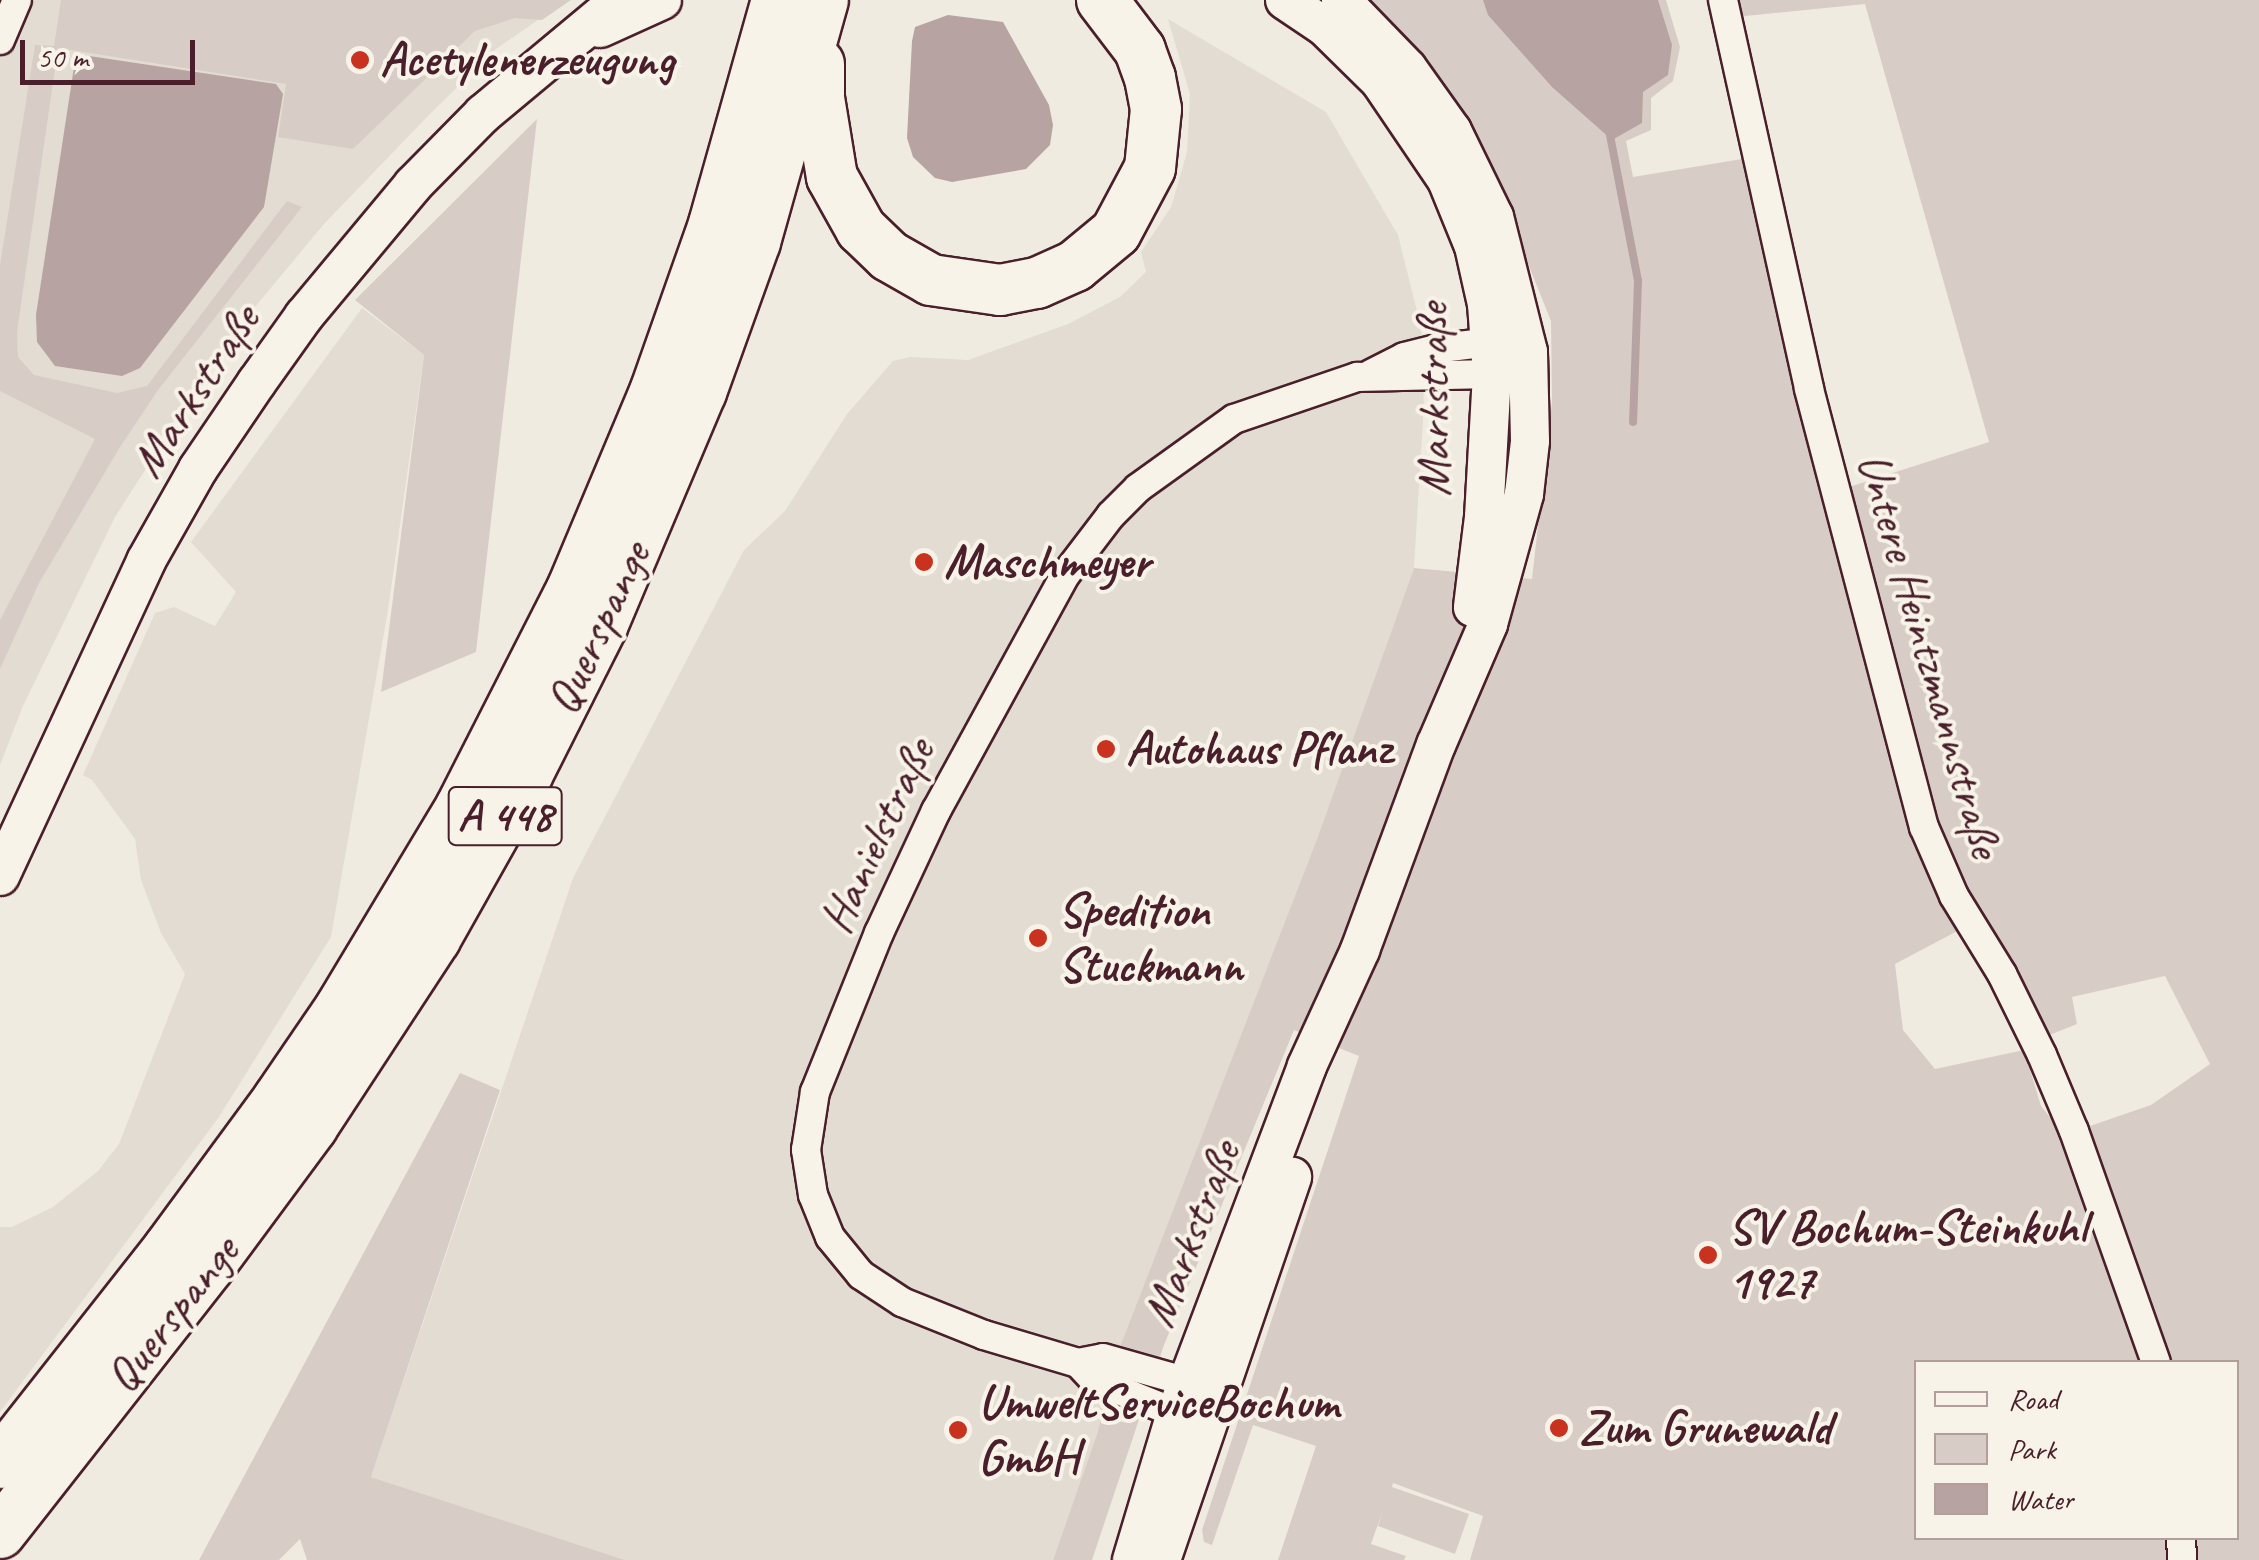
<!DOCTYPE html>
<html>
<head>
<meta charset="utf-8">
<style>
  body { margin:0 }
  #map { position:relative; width:2259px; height:1560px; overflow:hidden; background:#f0ebe0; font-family:Caveat,sans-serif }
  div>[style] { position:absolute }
  .built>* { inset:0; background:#e3dcd2 }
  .green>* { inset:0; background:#d8cdc6 }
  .water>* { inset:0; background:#b7a4a2 }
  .stream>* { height:8px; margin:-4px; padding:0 4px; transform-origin:4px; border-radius:4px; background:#b7a4a2 }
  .roads { filter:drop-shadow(2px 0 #4a1f2b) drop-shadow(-2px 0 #4a1f2b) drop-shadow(0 2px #4a1f2b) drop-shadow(0 -2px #4a1f2b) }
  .street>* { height:28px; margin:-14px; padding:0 14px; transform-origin:14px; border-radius:14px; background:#f7f3e8 }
  .secondary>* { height:38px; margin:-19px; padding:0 19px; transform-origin:19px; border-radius:19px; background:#f7f3e8 }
  .highway>* { height:50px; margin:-25px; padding:0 25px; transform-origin:25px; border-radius:25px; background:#f7f3e8 }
  .dots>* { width:28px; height:28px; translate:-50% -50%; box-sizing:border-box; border:5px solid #f7f3e8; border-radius:50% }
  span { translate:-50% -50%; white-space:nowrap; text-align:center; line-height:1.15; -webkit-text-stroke:8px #f7f3e8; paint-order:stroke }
  .shield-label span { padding:2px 8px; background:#f7f3e8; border:2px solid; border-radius:8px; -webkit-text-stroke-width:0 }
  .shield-label { font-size:45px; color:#4a1f2b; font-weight:700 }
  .poi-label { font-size:48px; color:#4a1f2b; font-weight:700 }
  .left { translate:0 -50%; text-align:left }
  .street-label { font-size:48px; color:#4a1f2b }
  .legend { position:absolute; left:1914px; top:1360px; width:325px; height:180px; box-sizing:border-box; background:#f7f3e8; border:2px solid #b29e9c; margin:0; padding:12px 18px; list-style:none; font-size:30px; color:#4a1f2b }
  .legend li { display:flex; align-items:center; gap:20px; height:50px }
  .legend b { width:50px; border:2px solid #b29e9c }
  .scale { position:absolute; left:20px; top:40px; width:175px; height:45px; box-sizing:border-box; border:5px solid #4a1f2b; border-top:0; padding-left:12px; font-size:30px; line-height:35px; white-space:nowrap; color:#4a1f2b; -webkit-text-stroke:8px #f7f3e8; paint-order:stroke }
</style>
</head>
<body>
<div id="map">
  <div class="built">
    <div style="clip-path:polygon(0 0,567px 0,496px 49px,426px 118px,324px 224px,231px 336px,115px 517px,23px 706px,0 765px)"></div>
    <div style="clip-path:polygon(1168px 19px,1326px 112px,1398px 235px,1421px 327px,1424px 405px,1414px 568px,1317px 839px,1121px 1344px,1097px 1434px,1053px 1560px,625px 1560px,371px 1477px,573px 878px,744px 550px,785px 511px,847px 414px,893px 361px,910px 357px,968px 360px,1068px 324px,1120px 297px,1146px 272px,1141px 252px,1171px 207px,1187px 152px,1190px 94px)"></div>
    <div style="clip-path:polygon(362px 308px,424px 355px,388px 610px,331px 937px,219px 1117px,0 1412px,0 1227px,12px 1227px,53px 1207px,98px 1171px,119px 1144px,185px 974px,161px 933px,141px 880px,135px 839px,92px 780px,83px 775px,155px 613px,174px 607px,215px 626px,236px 592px,191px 542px)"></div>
  </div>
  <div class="green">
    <div style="clip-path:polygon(61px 0,571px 0,542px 20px,515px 18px,475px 31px,353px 149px,278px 137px,286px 84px,58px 48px,17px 332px,18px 357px,34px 375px,117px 393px,147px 386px,287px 201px,302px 207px,158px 390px,120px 447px,39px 583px,0 669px,0 620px,95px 439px,0 391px,0 265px,35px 45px,54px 46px)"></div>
    <div style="clip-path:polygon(evenodd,1369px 0,1666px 0,1680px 47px,1673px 81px,1651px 98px,1651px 130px,1626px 141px,1633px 177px,1748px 158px,1906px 708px,1846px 488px,1989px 442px,1865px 4px,1735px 17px,1731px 0,2259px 0,2259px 1560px,1470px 1560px,1483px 1516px,1393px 1483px,1392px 1487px,1469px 1514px,1455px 1554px,1378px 1526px,1383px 1510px,1371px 1544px,1406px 1556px,1404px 1560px,1278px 1560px,1316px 1446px,1253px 1425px,1212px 1545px,1204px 1542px,1202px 1530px,1359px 1056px,1294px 1030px,1164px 1345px,1092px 1560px,1053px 1560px,1097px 1434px,1121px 1344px,1317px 839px,1414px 568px,1532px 579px,1552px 402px,1551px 321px,1470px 119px,1369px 0,1980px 919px,2047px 1036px,2077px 1024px,2072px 997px,2165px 976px,2210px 1064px,2151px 1105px,2084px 1128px,2145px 1289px,2167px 1362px,2236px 1362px,2236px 1538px,1916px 1538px,1916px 1362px,2147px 1362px,2070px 1143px,2041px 1106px,2024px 1050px,1935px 1069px,1903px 1030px,1895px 964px,1980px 919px)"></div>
    <div style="clip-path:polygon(537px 119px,476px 652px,381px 692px,424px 355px,355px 300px)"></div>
    <div style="clip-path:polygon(460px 1073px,500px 1090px,371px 1477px,625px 1560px,307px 1560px,300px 1539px,279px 1560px,199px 1560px)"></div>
  </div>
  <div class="water">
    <div style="clip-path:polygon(1483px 0,1658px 0,1672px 45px,1668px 75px,1643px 92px,1642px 123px,1612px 140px,1552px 87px,1488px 15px)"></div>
    <div style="clip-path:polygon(948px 15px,1003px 22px,1049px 105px,1053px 125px,1050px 145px,1026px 169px,952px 182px,935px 178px,913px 157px,907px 138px,912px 41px,915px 27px)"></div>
    <div style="clip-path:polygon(76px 54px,276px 84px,283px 94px,264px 207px,140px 368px,122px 376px,55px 366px,37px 342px,36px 315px)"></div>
  </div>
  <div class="stream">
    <div style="left:1609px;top:130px;width:154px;rotate:79.1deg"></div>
    <div style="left:1638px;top:281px;width:141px;rotate:92deg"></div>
  </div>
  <div class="roads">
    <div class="street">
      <div style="left:1723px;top:0;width:398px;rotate:77.5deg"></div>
      <div style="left:1809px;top:389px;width:453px;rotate:75.3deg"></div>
      <div style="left:1924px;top:827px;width:75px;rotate:66.5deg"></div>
      <div style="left:1954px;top:896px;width:92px;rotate:58.4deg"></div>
      <div style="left:2002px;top:974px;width:90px;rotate:63.7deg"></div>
      <div style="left:2042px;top:1055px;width:82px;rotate:67.2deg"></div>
      <div style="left:2074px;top:1131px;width:245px;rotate:70.5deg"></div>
      <div style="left:0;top:40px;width:43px;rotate:-67deg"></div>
      <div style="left:1371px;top:374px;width:37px;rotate:-27deg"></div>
      <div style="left:1404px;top:357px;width:38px;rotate:-14deg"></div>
      <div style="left:1441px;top:348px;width:50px;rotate:-6.8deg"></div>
      <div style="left:1491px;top:342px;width:17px;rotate:17deg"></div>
      <div style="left:1078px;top:1363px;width:25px;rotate:-11deg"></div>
      <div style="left:1103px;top:1358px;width:88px;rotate:15.8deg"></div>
      <div style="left:1188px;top:1382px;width:19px;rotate:32deg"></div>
      <div style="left:1191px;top:1408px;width:16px;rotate:162deg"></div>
      <div style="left:1176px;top:1413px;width:48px;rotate:-158.2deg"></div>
      <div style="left:1131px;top:1395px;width:40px;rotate:-158deg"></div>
      <div style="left:1094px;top:1380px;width:23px;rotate:-133deg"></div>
      <div style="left:1078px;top:1363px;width:98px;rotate:-163.4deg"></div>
      <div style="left:984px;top:1335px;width:88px;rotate:-158.1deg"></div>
      <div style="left:902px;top:1302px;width:49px;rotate:-146.6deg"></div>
      <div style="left:861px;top:1275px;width:49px;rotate:-129.2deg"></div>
      <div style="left:830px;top:1237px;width:45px;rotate:-112deg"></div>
      <div style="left:813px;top:1195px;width:46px;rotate:-98.8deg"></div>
      <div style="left:806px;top:1150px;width:59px;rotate:-81.2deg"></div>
      <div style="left:815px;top:1092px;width:171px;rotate:-68.1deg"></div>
      <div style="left:879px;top:933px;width:135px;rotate:-65deg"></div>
      <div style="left:936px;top:811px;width:270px;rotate:-61.3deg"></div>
      <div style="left:1066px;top:574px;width:74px;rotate:-52.7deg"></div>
      <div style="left:1111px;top:515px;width:38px;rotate:-45deg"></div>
      <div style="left:1138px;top:488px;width:118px;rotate:-35.7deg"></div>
      <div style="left:1234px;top:419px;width:130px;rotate:-18.9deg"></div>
      <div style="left:1357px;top:377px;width:135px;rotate:-1.3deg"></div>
      <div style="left:1492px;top:374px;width:19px;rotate:-32deg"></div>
      <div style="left:2181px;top:1538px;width:22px;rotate:87deg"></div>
    </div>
    <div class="secondary">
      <div style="left:1285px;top:0;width:48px;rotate:34deg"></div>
      <div style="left:1325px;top:27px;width:77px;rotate:44.5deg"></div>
      <div style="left:1380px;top:81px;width:120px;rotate:55.9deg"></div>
      <div style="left:1447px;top:180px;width:71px;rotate:67.8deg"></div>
      <div style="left:1474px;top:246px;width:59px;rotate:77.4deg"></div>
      <div style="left:1487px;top:304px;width:70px;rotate:85.9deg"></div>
      <div style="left:1492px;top:374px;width:143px;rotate:93.2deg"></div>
      <div style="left:1484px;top:517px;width:91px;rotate:97deg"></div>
      <div style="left:600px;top:28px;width:68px;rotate:-24.3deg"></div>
      <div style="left:0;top:876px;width:347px;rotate:-65.1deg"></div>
      <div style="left:146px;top:561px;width:106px;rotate:-60.5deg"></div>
      <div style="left:198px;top:469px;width:105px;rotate:-55.9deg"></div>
      <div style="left:257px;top:382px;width:81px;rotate:-54.5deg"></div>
      <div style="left:304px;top:316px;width:170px;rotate:-50.2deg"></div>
      <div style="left:413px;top:185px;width:100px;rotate:-45.4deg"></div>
      <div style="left:483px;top:114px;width:178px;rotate:-39.8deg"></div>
      <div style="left:1132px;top:1560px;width:153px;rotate:-73.3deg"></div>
      <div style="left:1176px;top:1413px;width:371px;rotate:-69.3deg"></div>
      <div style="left:1307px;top:1066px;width:128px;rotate:-65.4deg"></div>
      <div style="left:1360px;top:950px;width:219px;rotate:-69.7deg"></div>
      <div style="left:1436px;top:745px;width:132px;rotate:-66.7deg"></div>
      <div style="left:1488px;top:624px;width:135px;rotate:-74.5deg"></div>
      <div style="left:1524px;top:494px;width:53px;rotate:-83.5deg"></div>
      <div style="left:1530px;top:441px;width:89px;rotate:-91.3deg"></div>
      <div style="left:1528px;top:352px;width:139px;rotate:-104.1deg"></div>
      <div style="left:1494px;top:217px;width:96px;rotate:-116deg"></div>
      <div style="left:1452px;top:131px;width:77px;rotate:-125.5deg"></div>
      <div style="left:1407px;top:68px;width:95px;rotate:-134.1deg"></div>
      <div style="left:1161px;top:1560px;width:405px;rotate:-71.1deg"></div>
    </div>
    <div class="highway">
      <div style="left:819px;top:64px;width:34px;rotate:90deg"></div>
      <div style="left:819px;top:98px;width:80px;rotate:80.7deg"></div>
      <div style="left:832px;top:177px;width:60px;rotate:60.9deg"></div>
      <div style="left:861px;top:229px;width:39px;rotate:44deg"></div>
      <div style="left:889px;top:256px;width:48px;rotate:29.7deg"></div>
      <div style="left:931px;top:280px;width:70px;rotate:8.2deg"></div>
      <div style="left:1000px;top:290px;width:38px;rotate:-11deg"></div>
      <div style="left:1037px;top:283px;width:42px;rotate:-24.1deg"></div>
      <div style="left:1075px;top:266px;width:53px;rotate:-39.7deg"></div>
      <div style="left:1116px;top:232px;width:72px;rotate:-62deg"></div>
      <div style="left:1150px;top:168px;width:59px;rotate:-84.2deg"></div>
      <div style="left:1156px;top:109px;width:32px;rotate:-101deg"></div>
      <div style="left:1150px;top:78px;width:30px;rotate:-110deg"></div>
      <div style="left:1140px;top:50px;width:63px;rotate:-127.2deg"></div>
      <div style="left:0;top:1463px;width:273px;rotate:-51.8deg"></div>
      <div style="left:169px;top:1248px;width:186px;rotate:-53.7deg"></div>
      <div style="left:279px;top:1098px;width:110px;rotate:-55.7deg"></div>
      <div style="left:341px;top:1007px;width:233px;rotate:-59deg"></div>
      <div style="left:461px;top:807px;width:247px;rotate:-63deg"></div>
      <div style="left:573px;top:587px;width:212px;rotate:-67.2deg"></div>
      <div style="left:655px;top:392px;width:178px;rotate:-70.6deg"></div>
      <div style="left:714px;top:224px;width:233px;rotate:-74.3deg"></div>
      <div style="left:0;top:1533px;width:340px;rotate:-51.9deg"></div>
      <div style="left:210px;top:1265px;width:172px;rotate:-53.5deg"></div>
      <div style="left:312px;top:1127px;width:225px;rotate:-56.8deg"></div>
      <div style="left:435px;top:939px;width:188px;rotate:-60.7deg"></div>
      <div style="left:527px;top:775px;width:167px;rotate:-63.3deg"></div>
      <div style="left:602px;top:626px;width:254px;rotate:-67.1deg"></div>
      <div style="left:701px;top:392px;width:159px;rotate:-70.2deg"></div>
      <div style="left:755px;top:242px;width:251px;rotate:-74.3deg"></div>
    </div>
  </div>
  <div class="dots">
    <div style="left:360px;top:60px;background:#c8321e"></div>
    <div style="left:924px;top:562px;background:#c8321e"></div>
    <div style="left:1106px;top:749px;background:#c8321e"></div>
    <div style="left:1038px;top:938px;background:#c8321e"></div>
    <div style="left:1708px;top:1255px;background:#c8321e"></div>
    <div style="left:1559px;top:1428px;background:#c8321e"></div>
    <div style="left:958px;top:1430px;background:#c8321e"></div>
  </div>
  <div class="shield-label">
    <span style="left:505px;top:816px">A 448</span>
  </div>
  <div class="poi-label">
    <span class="left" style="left:380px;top:60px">Acetylenerzeugung</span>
    <span class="left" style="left:944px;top:562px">Maschmeyer</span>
    <span class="left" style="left:1126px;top:749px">Autohaus Pflanz</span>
    <span class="left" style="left:1058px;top:938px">Spedition<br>Stuckmann</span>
    <span class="left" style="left:1728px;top:1255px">SV Bochum-Steinkuhl<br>1927</span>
    <span class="left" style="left:978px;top:1430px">UmweltServiceBochum<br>GmbH</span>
    <span class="left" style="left:1579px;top:1428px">Zum Grunewald</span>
  </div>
  <div class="street-label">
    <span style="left:195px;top:391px;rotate:-57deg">Markstraße</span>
    <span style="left:1433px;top:400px;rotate:-91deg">Markstraße</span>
    <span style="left:598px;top:628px;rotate:-65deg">Querspange</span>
    <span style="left:1930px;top:655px;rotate:74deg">Untere Heintzmannstraße</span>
    <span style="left:877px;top:836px;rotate:-65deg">Hanielstraße</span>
    <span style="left:1191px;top:1234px;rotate:-69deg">Markstraße</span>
    <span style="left:172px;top:1314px;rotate:-52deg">Querspange</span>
  </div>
  <ul class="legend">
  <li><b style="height:12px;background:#f7f3e8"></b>Road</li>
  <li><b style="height:28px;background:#d8cdc6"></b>Park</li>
  <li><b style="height:28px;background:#b7a4a2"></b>Water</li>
  </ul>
  <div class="scale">50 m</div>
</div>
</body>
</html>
